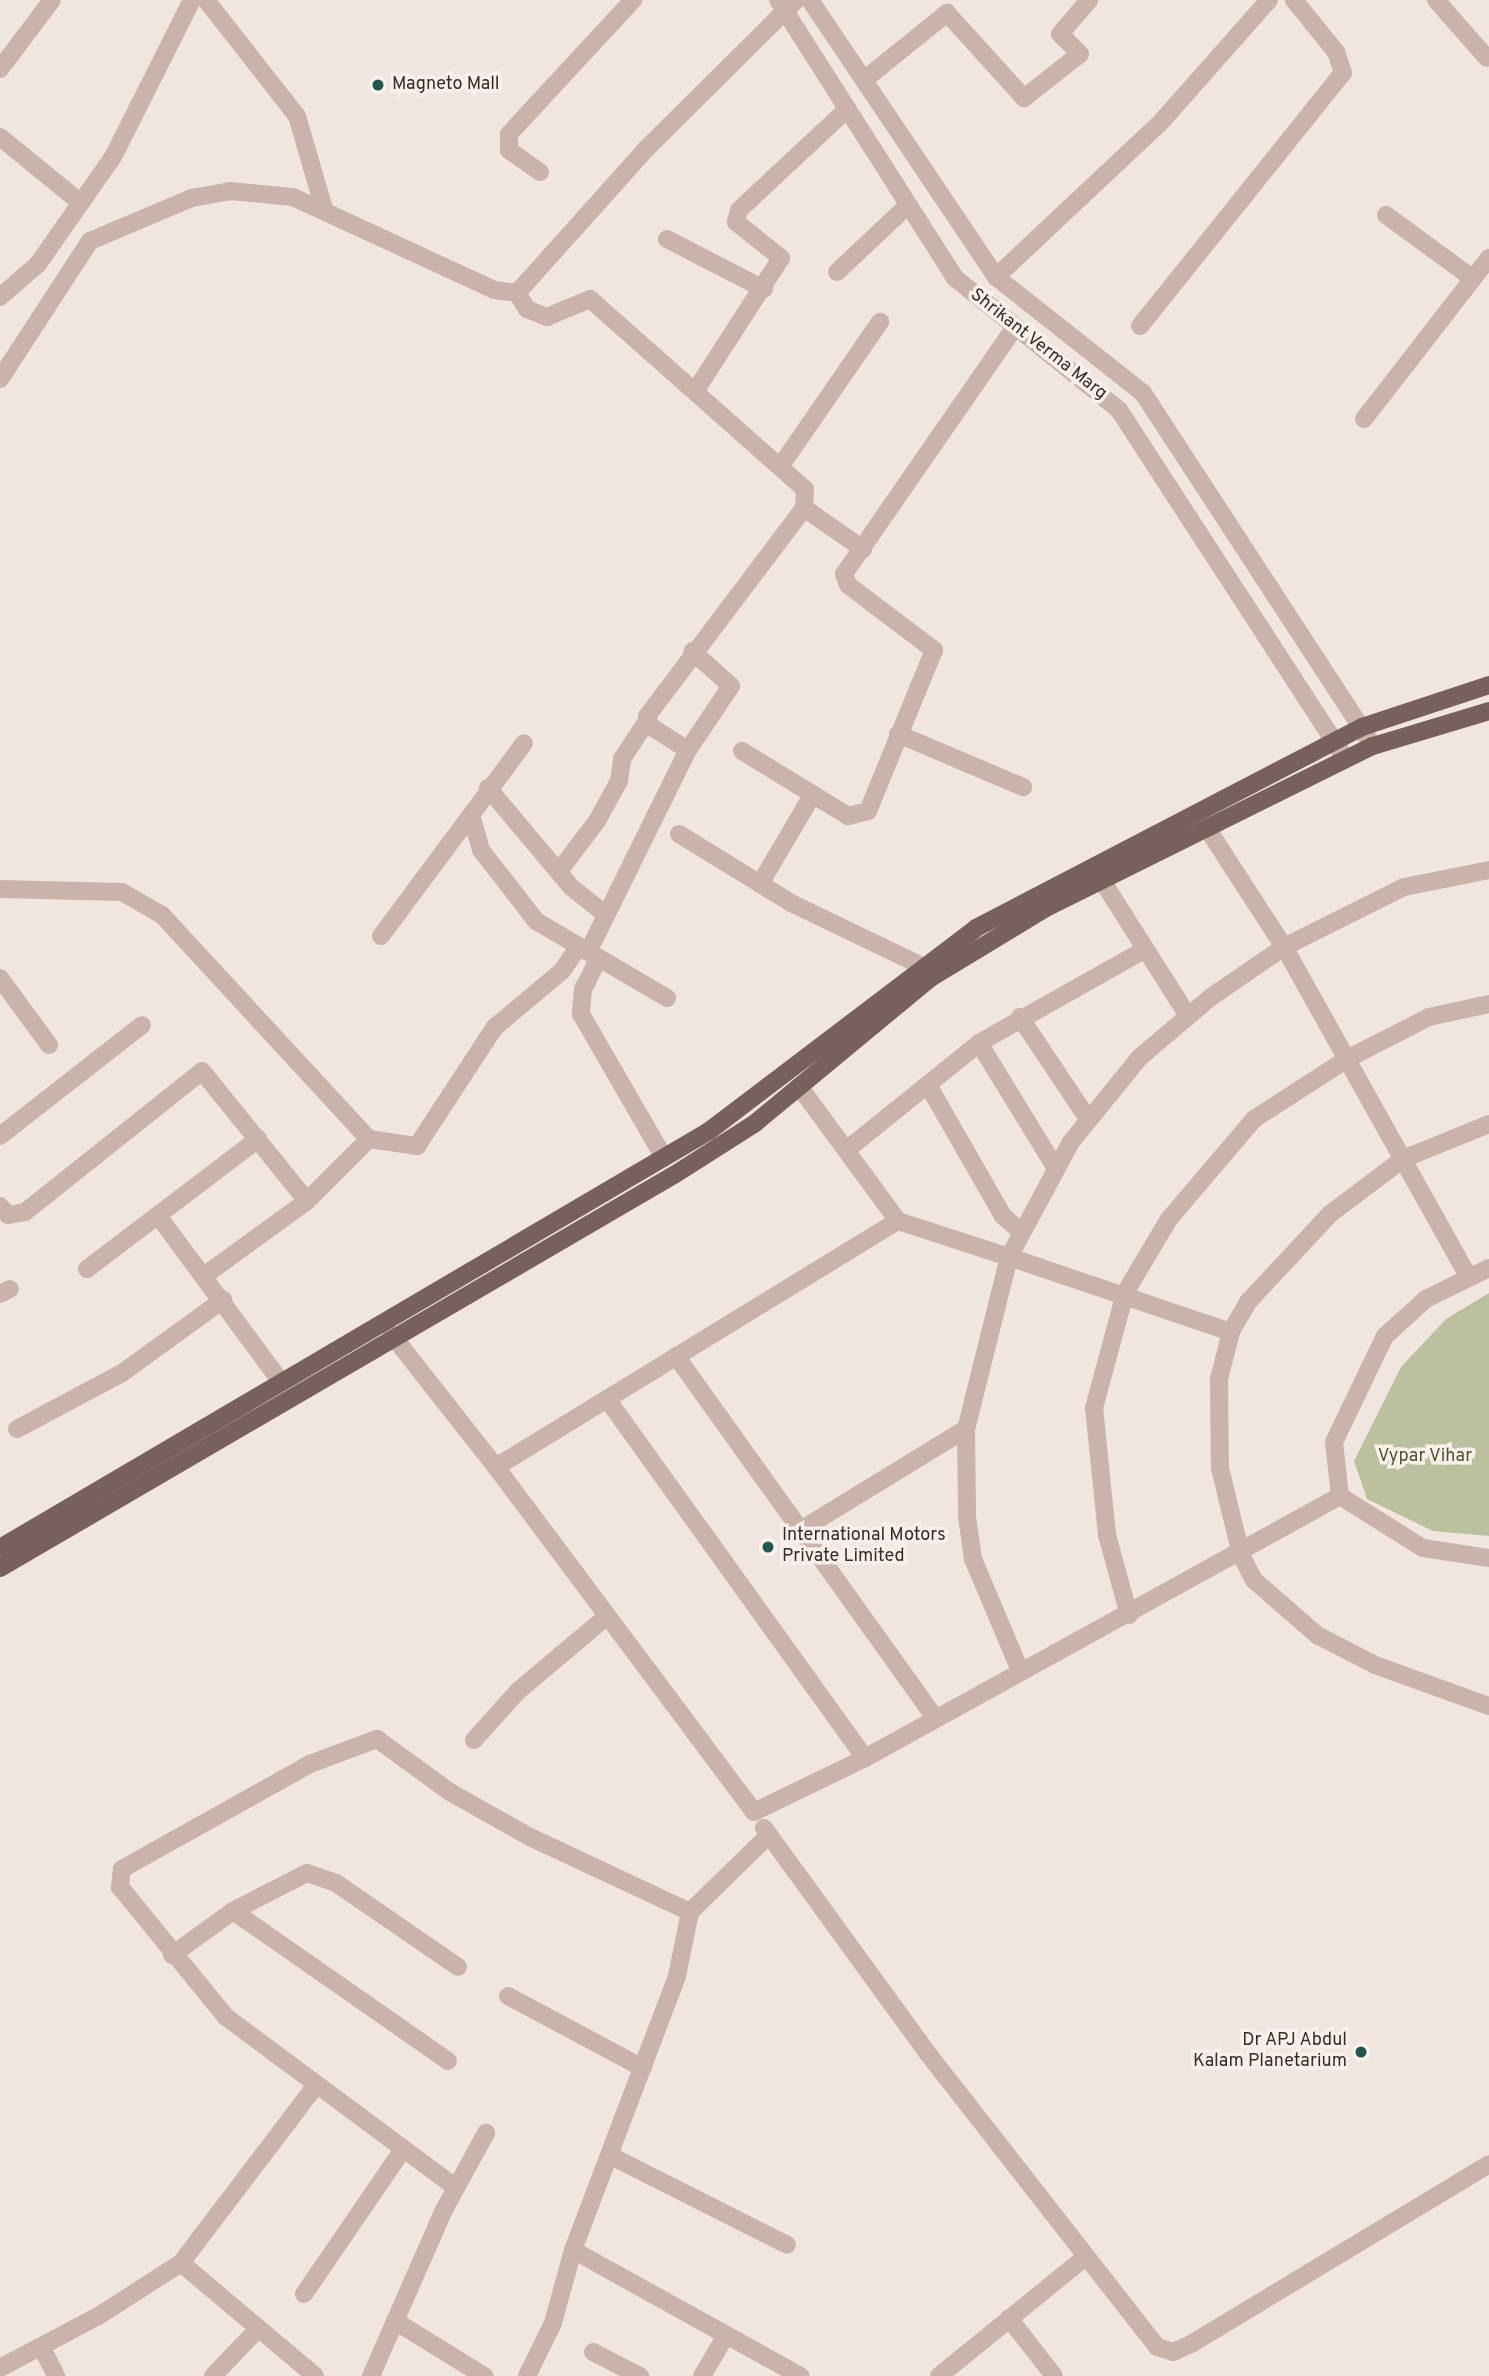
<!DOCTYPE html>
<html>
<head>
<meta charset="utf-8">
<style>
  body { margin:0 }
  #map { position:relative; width:1489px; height:2376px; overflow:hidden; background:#f1e5df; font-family:Overpass,sans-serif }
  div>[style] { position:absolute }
  .green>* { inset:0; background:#bbc09f }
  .minor>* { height:18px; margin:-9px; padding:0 9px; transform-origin:9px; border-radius:9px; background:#c9b3ab }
  .major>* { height:18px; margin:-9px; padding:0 9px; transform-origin:9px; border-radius:9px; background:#78605c }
  .dots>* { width:19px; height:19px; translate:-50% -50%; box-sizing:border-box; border:4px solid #f9f0eb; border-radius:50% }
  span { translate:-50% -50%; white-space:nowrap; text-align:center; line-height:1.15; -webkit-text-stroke:7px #f9f0eb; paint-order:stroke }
  .poi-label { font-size:18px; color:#372b2a }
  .left { translate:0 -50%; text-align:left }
  .right { translate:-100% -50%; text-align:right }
  .street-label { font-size:18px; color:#372b2a }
  .park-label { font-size:18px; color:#4e542f }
</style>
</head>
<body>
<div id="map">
  <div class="green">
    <div style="clip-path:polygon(1489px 1293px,1489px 1536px,1433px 1531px,1367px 1499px,1354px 1461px,1401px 1367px,1446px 1319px)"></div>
  </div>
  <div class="minor">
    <div style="left:206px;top:0;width:147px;rotate:51.9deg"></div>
    <div style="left:297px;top:116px;width:97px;rotate:73.8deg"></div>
    <div style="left:778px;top:0;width:330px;rotate:57.5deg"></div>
    <div style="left:955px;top:278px;width:211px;rotate:38.8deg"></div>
    <div style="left:1119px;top:410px;width:416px;rotate:57deg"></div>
    <div style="left:810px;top:0;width:334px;rotate:56.1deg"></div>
    <div style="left:996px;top:277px;width:187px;rotate:38.3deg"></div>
    <div style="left:1143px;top:393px;width:421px;rotate:56.9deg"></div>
    <div style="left:1436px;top:0;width:77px;rotate:48.7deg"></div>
    <div style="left:0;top:69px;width:86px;rotate:-53deg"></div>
    <div style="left:864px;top:80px;width:107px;rotate:-38.9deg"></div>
    <div style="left:947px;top:13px;width:115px;rotate:47.8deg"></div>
    <div style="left:1024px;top:98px;width:71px;rotate:-38.2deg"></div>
    <div style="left:1080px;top:54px;width:28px;rotate:-135deg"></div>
    <div style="left:1060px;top:34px;width:45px;rotate:-49.5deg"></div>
    <div style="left:0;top:137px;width:104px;rotate:39.2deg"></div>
    <div style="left:540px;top:172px;width:38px;rotate:-145deg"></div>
    <div style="left:509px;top:150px;width:16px;rotate:-90deg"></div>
    <div style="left:509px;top:134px;width:183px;rotate:-47.2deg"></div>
    <div style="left:1386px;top:215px;width:107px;rotate:36.2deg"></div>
    <div style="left:667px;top:239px;width:109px;rotate:27.3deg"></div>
    <div style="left:837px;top:272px;width:93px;rotate:-43.3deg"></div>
    <div style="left:996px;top:277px;width:226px;rotate:-43.2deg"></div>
    <div style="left:1161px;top:122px;width:163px;rotate:-48.5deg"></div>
    <div style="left:517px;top:293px;width:19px;rotate:58deg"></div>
    <div style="left:527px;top:309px;width:22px;rotate:22deg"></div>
    <div style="left:547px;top:317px;width:47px;rotate:-22.7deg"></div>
    <div style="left:590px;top:299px;width:287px;rotate:41.5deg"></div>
    <div style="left:805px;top:489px;width:19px;rotate:93deg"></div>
    <div style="left:804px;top:508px;width:261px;rotate:127deg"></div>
    <div style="left:647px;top:716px;width:10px;rotate:73deg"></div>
    <div style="left:650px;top:726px;width:45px;rotate:32.3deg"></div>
    <div style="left:0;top:297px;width:50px;rotate:-41deg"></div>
    <div style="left:38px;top:264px;width:131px;rotate:-55deg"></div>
    <div style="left:113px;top:157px;width:176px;rotate:-63.3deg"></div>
    <div style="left:1140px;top:326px;width:324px;rotate:-51.3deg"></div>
    <div style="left:1343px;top:73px;width:22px;rotate:-108deg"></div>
    <div style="left:1336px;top:52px;width:67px;rotate:-128.9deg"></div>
    <div style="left:0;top:379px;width:165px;rotate:-56.9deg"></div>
    <div style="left:90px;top:241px;width:111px;rotate:-22.9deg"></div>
    <div style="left:192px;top:198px;width:39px;rotate:-10deg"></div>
    <div style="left:230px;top:191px;width:63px;rotate:5.4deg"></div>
    <div style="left:293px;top:197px;width:221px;rotate:24.8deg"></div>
    <div style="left:494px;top:290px;width:23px;rotate:7deg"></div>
    <div style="left:517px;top:293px;width:195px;rotate:-48.1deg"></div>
    <div style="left:647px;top:148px;width:210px;rotate:-44.8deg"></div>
    <div style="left:696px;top:390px;width:157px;rotate:-57.2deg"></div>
    <div style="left:781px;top:258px;width:58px;rotate:-141.3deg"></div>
    <div style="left:736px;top:222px;width:12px;rotate:-76deg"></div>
    <div style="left:739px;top:210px;width:144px;rotate:-43deg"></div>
    <div style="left:1364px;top:419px;width:204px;rotate:-52.2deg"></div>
    <div style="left:782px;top:464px;width:173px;rotate:-55.4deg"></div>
    <div style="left:804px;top:508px;width:72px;rotate:34.8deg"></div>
    <div style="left:898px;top:734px;width:136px;rotate:23deg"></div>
    <div style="left:742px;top:751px;width:124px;rotate:31.5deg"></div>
    <div style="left:848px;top:816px;width:21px;rotate:-14deg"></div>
    <div style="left:868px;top:811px;width:174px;rotate:-67.7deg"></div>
    <div style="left:934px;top:650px;width:108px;rotate:-142.9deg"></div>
    <div style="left:848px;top:585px;width:12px;rotate:-110deg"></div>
    <div style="left:844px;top:574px;width:300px;rotate:-55.3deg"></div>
    <div style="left:488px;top:788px;width:129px;rotate:50deg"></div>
    <div style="left:571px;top:887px;width:43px;rotate:38.5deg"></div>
    <div style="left:471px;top:815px;width:89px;rotate:-53.6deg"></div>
    <div style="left:1207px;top:828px;width:142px;rotate:57.1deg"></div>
    <div style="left:1284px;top:947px;width:88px;rotate:145.6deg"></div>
    <div style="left:1211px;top:997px;width:93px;rotate:139.8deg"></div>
    <div style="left:1140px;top:1057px;width:109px;rotate:129.1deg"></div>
    <div style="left:1071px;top:1142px;width:131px;rotate:118.3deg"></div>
    <div style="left:1009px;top:1257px;width:234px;rotate:18.7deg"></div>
    <div style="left:679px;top:834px;width:132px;rotate:31.6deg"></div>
    <div style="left:791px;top:903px;width:143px;rotate:25.7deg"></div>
    <div style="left:559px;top:871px;width:63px;rotate:-52.8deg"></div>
    <div style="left:597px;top:821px;width:46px;rotate:-61.2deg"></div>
    <div style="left:619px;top:781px;width:22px;rotate:-82deg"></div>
    <div style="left:622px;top:759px;width:45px;rotate:-56.7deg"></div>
    <div style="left:1103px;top:882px;width:159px;rotate:57.6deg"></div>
    <div style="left:760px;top:884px;width:104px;rotate:-59.5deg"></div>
    <div style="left:0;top:889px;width:122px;rotate:1.4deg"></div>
    <div style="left:122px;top:892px;width:46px;rotate:29.9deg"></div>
    <div style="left:162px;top:915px;width:305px;rotate:47.3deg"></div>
    <div style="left:369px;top:1139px;width:88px;rotate:135deg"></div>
    <div style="left:307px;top:1201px;width:126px;rotate:144deg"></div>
    <div style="left:381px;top:936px;width:151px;rotate:-53.4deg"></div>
    <div style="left:471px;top:815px;width:36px;rotate:74deg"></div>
    <div style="left:481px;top:850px;width:90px;rotate:52.2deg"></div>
    <div style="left:536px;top:921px;width:152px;rotate:30.4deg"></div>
    <div style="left:588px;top:952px;width:225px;rotate:-63.7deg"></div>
    <div style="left:688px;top:750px;width:77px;rotate:-56.1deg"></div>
    <div style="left:731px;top:686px;width:52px;rotate:-138.1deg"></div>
    <div style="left:599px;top:958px;width:35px;rotate:117deg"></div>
    <div style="left:583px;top:989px;width:25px;rotate:95deg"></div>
    <div style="left:581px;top:1014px;width:166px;rotate:60deg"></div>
    <div style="left:0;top:978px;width:83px;rotate:53.8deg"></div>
    <div style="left:1020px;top:1017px;width:123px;rotate:56.3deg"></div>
    <div style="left:979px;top:1043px;width:145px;rotate:58.5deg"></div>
    <div style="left:928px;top:1085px;width:151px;rotate:60.2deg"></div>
    <div style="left:1003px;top:1216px;width:21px;rotate:41deg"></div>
    <div style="left:1489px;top:1124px;width:93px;rotate:157.9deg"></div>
    <div style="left:1403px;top:1159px;width:91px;rotate:143deg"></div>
    <div style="left:1330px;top:1214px;width:120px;rotate:133deg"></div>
    <div style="left:1248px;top:1302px;width:34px;rotate:120deg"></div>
    <div style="left:1231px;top:1332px;width:49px;rotate:104.3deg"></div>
    <div style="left:1219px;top:1379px;width:89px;rotate:89.4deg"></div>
    <div style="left:1220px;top:1468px;width:89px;rotate:76.4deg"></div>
    <div style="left:1241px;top:1555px;width:28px;rotate:63deg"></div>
    <div style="left:1254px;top:1580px;width:84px;rotate:41.1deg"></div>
    <div style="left:1317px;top:1635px;width:65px;rotate:27.3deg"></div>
    <div style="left:1375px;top:1665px;width:121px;rotate:19.8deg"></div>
    <div style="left:0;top:1136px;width:180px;rotate:-38deg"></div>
    <div style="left:369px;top:1139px;width:49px;rotate:8.3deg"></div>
    <div style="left:417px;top:1146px;width:142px;rotate:-56.8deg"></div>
    <div style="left:495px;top:1027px;width:87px;rotate:-39.9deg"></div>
    <div style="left:562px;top:971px;width:30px;rotate:-56deg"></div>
    <div style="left:849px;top:1148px;width:167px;rotate:-38.9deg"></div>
    <div style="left:979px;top:1043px;width:189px;rotate:-29.4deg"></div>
    <div style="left:0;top:1206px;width:12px;rotate:48deg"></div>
    <div style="left:8px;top:1215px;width:17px;rotate:-10deg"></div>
    <div style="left:25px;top:1212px;width:226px;rotate:-38.5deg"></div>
    <div style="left:202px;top:1071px;width:167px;rotate:51.1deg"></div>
    <div style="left:159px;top:1217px;width:205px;rotate:53.5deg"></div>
    <div style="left:898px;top:1221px;width:117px;rotate:18deg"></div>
    <div style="left:1009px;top:1257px;width:177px;rotate:104deg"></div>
    <div style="left:966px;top:1429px;width:88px;rotate:89.3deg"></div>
    <div style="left:967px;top:1517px;width:42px;rotate:81.9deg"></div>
    <div style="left:973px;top:1559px;width:121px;rotate:67.1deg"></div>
    <div style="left:87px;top:1269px;width:215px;rotate:-37.2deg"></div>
    <div style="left:1468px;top:1276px;width:377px;rotate:-119.2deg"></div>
    <div style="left:1284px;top:947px;width:134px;rotate:-26.6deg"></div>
    <div style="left:1404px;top:887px;width:87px;rotate:-11.3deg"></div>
    <div style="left:0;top:1294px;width:11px;rotate:-27deg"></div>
    <div style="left:392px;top:1335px;width:168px;rotate:51.8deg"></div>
    <div style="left:496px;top:1467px;width:471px;rotate:-31.5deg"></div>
    <div style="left:898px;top:1221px;width:167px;rotate:-126.3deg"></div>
    <div style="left:676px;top:1356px;width:445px;rotate:54.4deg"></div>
    <div style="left:607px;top:1399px;width:442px;rotate:54.3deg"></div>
    <div style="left:17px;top:1429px;width:119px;rotate:-28.1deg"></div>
    <div style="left:122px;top:1373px;width:125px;rotate:-35.9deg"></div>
    <div style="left:496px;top:1467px;width:431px;rotate:53.2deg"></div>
    <div style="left:754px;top:1812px;width:123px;rotate:-25.9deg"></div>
    <div style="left:865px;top:1758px;width:542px;rotate:-28.88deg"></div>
    <div style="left:1340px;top:1496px;width:54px;rotate:-96.3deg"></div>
    <div style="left:1334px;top:1442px;width:118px;rotate:-64.3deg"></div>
    <div style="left:1385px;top:1336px;width:55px;rotate:-42.1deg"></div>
    <div style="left:1426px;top:1299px;width:70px;rotate:-26.2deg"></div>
    <div style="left:1340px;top:1496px;width:98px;rotate:32.1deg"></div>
    <div style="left:1423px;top:1548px;width:67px;rotate:8.6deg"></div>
    <div style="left:796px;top:1533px;width:199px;rotate:-31.5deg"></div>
    <div style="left:1129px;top:1615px;width:83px;rotate:-105.4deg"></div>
    <div style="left:1107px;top:1535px;width:128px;rotate:-95.8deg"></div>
    <div style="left:1094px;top:1408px;width:119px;rotate:-74.9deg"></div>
    <div style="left:1125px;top:1293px;width:86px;rotate:-59.3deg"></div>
    <div style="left:1169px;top:1219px;width:131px;rotate:-49.6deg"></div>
    <div style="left:1254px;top:1119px;width:111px;rotate:-32.8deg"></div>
    <div style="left:1347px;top:1059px;width:92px;rotate:-27.1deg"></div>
    <div style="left:1429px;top:1017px;width:61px;rotate:-12.2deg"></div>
    <div style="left:474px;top:1740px;width:66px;rotate:-48.1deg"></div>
    <div style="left:518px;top:1691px;width:116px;rotate:-40.1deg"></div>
    <div style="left:764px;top:1828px;width:281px;rotate:54deg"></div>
    <div style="left:929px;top:2055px;width:370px;rotate:52deg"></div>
    <div style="left:1157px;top:2347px;width:17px;rotate:17deg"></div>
    <div style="left:1173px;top:2352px;width:20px;rotate:-24deg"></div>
    <div style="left:1191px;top:2344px;width:348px;rotate:-31.1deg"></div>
    <div style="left:233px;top:1911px;width:262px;rotate:34.9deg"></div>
    <div style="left:172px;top:1955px;width:75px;rotate:-35.8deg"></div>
    <div style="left:233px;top:1911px;width:83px;rotate:-27.2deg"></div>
    <div style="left:307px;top:1873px;width:31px;rotate:19deg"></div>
    <div style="left:336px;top:1883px;width:148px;rotate:34.5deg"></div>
    <div style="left:508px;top:1996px;width:153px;rotate:28.1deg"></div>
    <div style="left:611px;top:2156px;width:197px;rotate:26.8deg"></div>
    <div style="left:455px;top:2187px;width:285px;rotate:-143.4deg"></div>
    <div style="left:226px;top:2017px;width:168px;rotate:-129.2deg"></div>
    <div style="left:120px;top:1887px;width:18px;rotate:-84deg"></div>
    <div style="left:122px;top:1869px;width:215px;rotate:-29.2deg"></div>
    <div style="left:310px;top:1764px;width:72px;rotate:-20.5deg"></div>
    <div style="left:377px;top:1739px;width:90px;rotate:36deg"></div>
    <div style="left:450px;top:1792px;width:92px;rotate:29.4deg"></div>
    <div style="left:530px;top:1837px;width:177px;rotate:25.1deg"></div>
    <div style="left:690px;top:1912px;width:110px;rotate:-44.3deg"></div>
    <div style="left:573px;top:2250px;width:260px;rotate:29deg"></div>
    <div style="left:181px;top:2263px;width:175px;rotate:40.1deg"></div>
    <div style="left:304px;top:2294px;width:173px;rotate:-55.6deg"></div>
    <div style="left:1009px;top:2318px;width:73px;rotate:52.2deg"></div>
    <div style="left:395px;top:2321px;width:105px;rotate:31.7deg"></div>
    <div style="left:42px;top:2348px;width:31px;rotate:63deg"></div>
    <div style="left:593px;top:2352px;width:53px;rotate:27.1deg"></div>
    <div style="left:0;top:2368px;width:113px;rotate:-27.9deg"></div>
    <div style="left:100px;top:2315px;width:96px;rotate:-32.7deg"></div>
    <div style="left:181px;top:2263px;width:220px;rotate:-52.8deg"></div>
    <div style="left:213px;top:2376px;width:62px;rotate:-46.3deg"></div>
    <div style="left:371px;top:2376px;width:181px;rotate:-66.3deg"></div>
    <div style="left:444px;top:2210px;width:88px;rotate:-61.4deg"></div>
    <div style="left:527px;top:2376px;width:59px;rotate:-63.9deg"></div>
    <div style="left:553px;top:2323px;width:76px;rotate:-74.7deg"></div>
    <div style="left:573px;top:2250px;width:293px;rotate:-69.2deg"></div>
    <div style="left:677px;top:1976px;width:65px;rotate:-78.5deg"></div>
    <div style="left:702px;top:2376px;width:45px;rotate:-59.5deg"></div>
    <div style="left:939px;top:2376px;width:187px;rotate:-39.1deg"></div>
  </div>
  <div class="major">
    <div style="left:0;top:1548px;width:823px;rotate:-30.46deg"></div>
    <div style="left:709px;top:1131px;width:335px;rotate:-37.2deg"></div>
    <div style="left:976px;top:928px;width:435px;rotate:-27.5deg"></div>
    <div style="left:1362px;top:727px;width:134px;rotate:-18.3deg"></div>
    <div style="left:0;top:1568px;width:780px;rotate:-30.25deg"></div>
    <div style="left:674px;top:1175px;width:95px;rotate:-32.5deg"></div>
    <div style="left:754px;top:1124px;width:231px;rotate:-39.6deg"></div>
    <div style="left:932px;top:977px;width:133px;rotate:-31.2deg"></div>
    <div style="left:1046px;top:908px;width:365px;rotate:-26.4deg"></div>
    <div style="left:1373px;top:746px;width:121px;rotate:-16.8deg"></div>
  </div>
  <div class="dots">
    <div style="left:378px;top:85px;background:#22564f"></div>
    <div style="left:768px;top:1547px;background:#22564f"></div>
    <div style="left:1361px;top:2052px;background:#22564f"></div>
  </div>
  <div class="poi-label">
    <span class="left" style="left:392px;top:85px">Magneto Mall</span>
    <span class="left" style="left:782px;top:1547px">International Motors<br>Private Limited</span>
    <span class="right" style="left:1347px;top:2052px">Dr APJ Abdul<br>Kalam Planetarium</span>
  </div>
  <div class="street-label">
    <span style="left:1038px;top:345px;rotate:38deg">Shrikant Verma Marg</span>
  </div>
  <div class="park-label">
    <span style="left:1425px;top:1457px">Vypar Vihar</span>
  </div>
</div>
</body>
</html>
